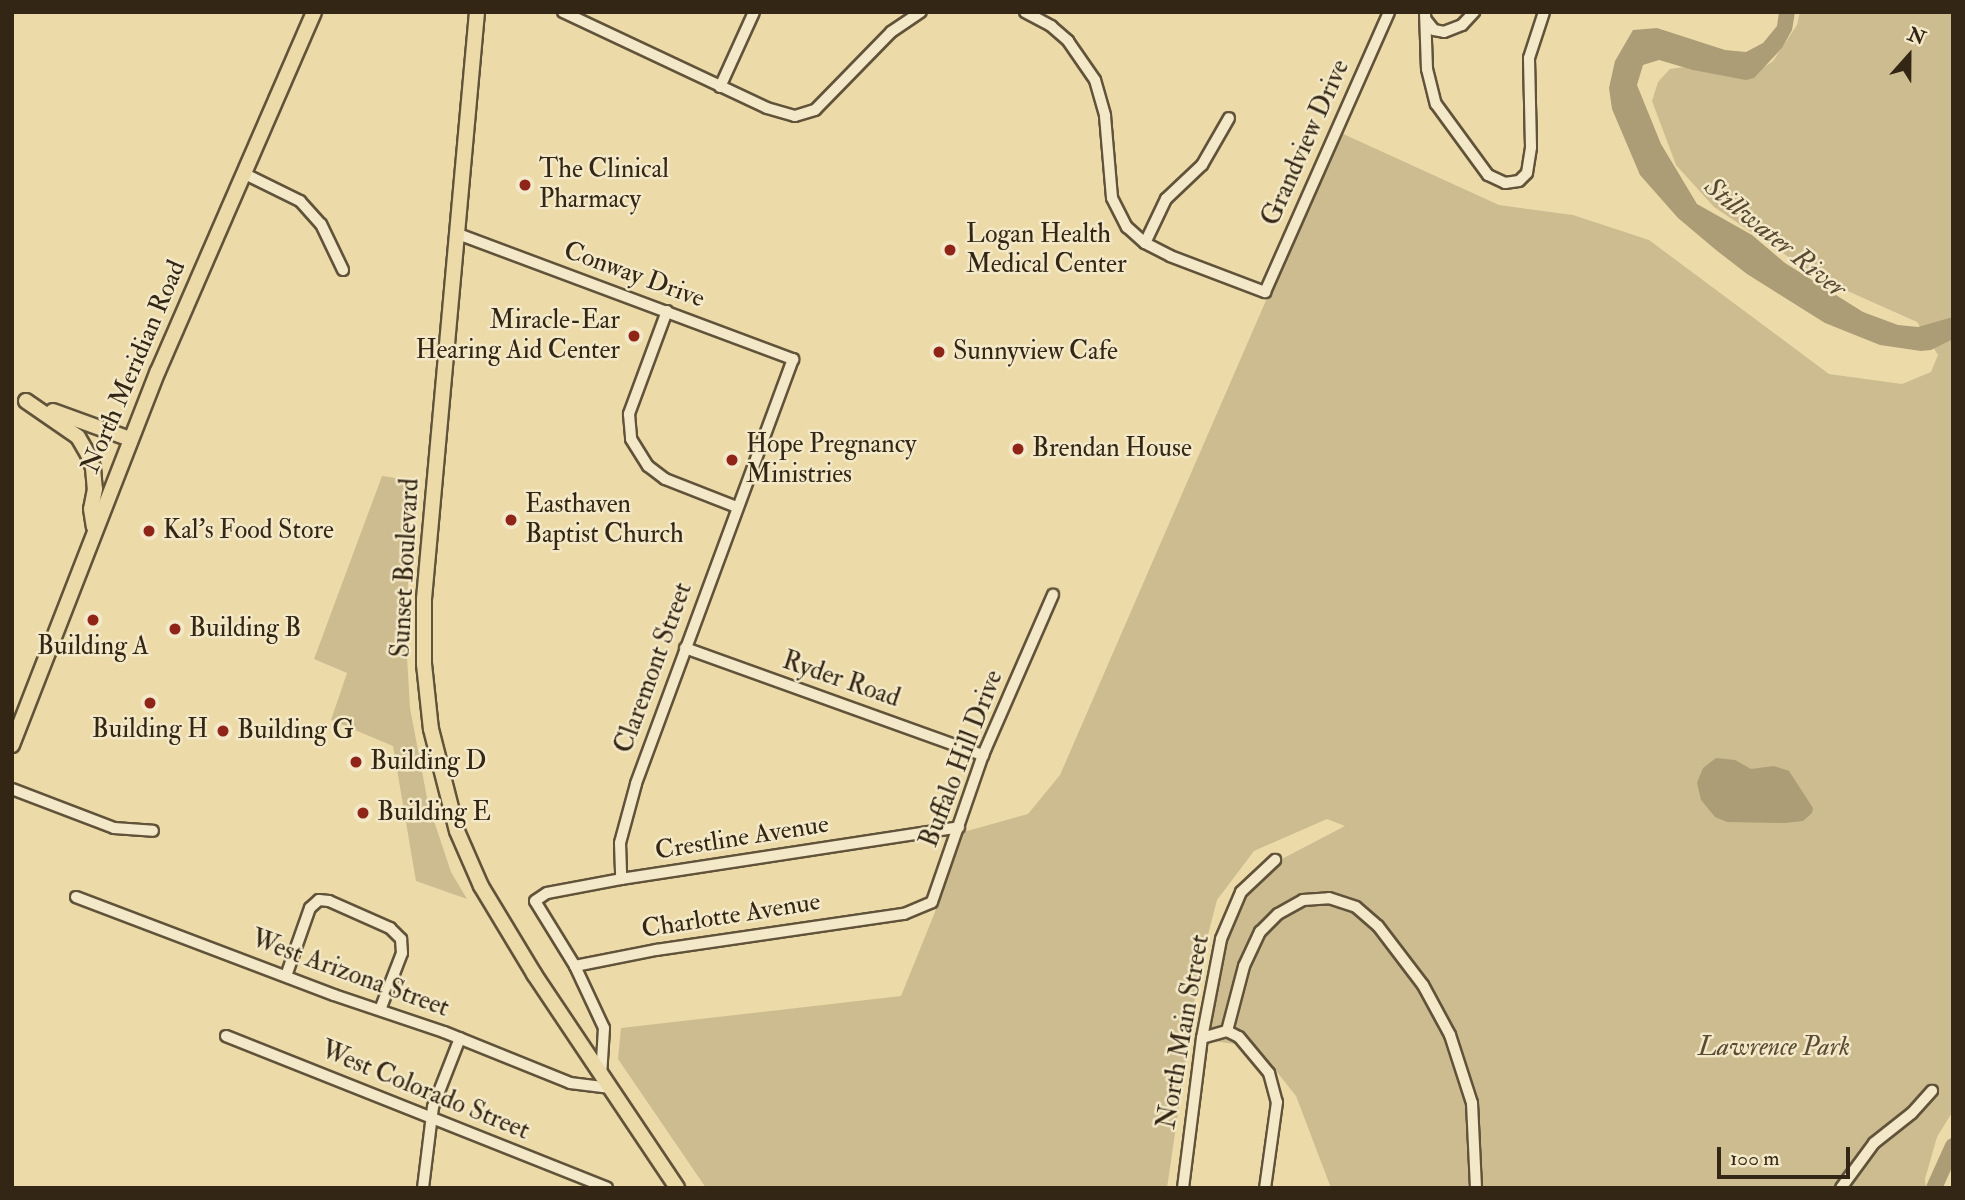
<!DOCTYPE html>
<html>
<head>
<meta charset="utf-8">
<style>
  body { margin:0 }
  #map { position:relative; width:1965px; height:1200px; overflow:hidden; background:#ecdba9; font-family:"IM FELL Double Pica",serif }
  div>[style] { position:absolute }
  .green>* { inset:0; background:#cdbc90 }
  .water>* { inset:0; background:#ad9d77 }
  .river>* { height:16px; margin:-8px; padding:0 8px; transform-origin:8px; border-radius:8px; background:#ad9d77 }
  .roads { filter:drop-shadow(2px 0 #61533a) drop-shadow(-2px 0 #61533a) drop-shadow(0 2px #61533a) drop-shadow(0 -2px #61533a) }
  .minor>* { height:10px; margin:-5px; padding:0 5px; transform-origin:5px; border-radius:5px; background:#f3e8c7 }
  .major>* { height:14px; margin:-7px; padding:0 7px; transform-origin:7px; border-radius:7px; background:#ecdba9 }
  .dots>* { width:19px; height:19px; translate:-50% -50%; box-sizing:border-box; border:4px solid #f3e8c7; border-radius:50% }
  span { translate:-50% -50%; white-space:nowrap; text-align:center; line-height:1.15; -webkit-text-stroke:5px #f3e8c7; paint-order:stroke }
  .street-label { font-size:26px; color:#332615 }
  .poi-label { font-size:26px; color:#332615 }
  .left { translate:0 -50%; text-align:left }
  .right { translate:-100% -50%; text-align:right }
  .park-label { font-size:26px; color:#5a4c34; font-style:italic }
  .water-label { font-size:28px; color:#584a32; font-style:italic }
  .frame { position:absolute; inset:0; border:14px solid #332615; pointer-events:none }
  .north { position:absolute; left:1874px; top:21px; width:70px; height:70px; -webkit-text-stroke:5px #f3e8c7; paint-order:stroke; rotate:21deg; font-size:19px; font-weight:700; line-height:28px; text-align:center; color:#332615 }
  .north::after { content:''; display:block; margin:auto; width:24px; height:32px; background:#332615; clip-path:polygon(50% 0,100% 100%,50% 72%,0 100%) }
  .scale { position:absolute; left:1717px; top:1147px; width:133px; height:32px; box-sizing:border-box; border:4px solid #332615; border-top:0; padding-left:9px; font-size:21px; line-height:24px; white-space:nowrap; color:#332615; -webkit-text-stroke:5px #f3e8c7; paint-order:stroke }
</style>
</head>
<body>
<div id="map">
  <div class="green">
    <div style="clip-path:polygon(1800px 12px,1953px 12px,1953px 1111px,1937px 1137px,1925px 1179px,1926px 1188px,1331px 1188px,1296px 1096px,1257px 1047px,1205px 1040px,1233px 916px,1253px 885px,1276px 862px,1345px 826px,1327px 819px,1254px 851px,1217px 900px,1199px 970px,1167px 1188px,706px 1188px,618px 1059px,621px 1028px,901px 996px,935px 912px,960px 833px,1028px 814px,1060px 775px,1339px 132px,1499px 205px,1573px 215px,1649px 240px,1829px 374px,1902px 384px,1931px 372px,1938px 355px,1917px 322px,1823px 280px,1714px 207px,1676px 165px,1652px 101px,1658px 82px,1670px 69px,1699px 65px,1751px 76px,1773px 61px,1797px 25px)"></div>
    <div style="clip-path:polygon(382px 476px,416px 481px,405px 622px,410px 708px,428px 803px,451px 872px,467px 899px,416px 881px,393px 746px,331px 720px,347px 673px,314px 659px)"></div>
  </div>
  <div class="water">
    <div style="clip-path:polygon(1779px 12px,1795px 12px,1792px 30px,1782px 48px,1754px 78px,1746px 80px,1693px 70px,1659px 60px,1643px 65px,1637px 85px,1661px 144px,1697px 204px,1752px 235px,1785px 263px,1863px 312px,1898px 325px,1918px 327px,1953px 317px,1953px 339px,1931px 350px,1921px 351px,1880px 345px,1825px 323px,1747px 274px,1716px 250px,1678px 218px,1640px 175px,1612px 109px,1609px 88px,1615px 61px,1633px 30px,1657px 28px,1725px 50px,1746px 52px,1763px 43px,1777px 26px)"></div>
    <div style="clip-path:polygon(1716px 758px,1735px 760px,1751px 769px,1774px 766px,1789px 771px,1813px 808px,1812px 813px,1803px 821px,1785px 823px,1727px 822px,1715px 817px,1701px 800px,1697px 783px,1703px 768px)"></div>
  </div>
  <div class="river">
    <div style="left:1934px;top:1188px;width:46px;rotate:-65.7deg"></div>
  </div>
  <div class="roads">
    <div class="minor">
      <div style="left:563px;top:12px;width:225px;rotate:25.2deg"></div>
      <div style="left:767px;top:108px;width:29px;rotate:16deg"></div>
      <div style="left:795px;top:116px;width:21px;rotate:-17deg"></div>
      <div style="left:815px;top:110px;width:109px;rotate:-45.7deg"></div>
      <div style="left:891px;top:32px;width:36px;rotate:-34deg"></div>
      <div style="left:1025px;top:12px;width:30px;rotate:28deg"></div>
      <div style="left:1051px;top:26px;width:23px;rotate:41deg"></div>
      <div style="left:1068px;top:41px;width:47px;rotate:55.3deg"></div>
      <div style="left:1095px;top:80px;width:37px;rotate:74deg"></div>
      <div style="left:1105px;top:116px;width:82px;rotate:85.1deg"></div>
      <div style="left:1112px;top:198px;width:33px;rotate:63deg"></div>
      <div style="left:1127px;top:227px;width:24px;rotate:42deg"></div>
      <div style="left:1145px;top:243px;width:28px;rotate:27deg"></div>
      <div style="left:1170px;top:256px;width:102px;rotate:20.8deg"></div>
      <div style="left:1265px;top:292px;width:306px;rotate:-66.1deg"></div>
      <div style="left:1425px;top:12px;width:57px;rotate:88deg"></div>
      <div style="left:1427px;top:69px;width:36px;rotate:76deg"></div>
      <div style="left:1436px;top:104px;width:88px;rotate:53.8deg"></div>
      <div style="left:1488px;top:175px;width:19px;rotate:25deg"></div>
      <div style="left:1505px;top:183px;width:14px;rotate:-8deg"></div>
      <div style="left:1519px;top:181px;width:11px;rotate:-45deg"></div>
      <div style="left:1527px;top:173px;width:26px;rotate:-81deg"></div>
      <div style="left:1531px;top:147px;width:89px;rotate:-91.3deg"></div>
      <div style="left:1529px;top:58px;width:48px;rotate:-71.9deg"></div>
      <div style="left:1426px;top:20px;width:13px;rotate:51deg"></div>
      <div style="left:1434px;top:30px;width:10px;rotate:11deg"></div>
      <div style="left:1444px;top:32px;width:19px;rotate:-21deg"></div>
      <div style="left:1462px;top:25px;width:18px;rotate:-47deg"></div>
      <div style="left:720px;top:87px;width:82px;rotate:-65.6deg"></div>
      <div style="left:243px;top:173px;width:64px;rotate:26.2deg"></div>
      <div style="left:300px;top:201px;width:31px;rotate:48deg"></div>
      <div style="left:321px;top:224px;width:51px;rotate:64.4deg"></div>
      <div style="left:458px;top:234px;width:358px;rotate:20.5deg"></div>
      <div style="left:793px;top:359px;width:453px;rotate:110.3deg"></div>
      <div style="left:636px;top:784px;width:61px;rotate:105.2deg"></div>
      <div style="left:620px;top:843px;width:36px;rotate:88deg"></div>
      <div style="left:1145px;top:243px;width:49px;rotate:-64.5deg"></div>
      <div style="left:1166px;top:199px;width:50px;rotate:-43.4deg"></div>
      <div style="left:1202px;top:165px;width:54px;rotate:-60.1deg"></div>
      <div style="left:667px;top:311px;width:110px;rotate:110.3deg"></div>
      <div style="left:629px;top:414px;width:25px;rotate:85deg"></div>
      <div style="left:631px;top:439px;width:32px;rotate:58deg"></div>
      <div style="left:648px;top:466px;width:21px;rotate:37deg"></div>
      <div style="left:665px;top:479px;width:77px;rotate:21.3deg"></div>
      <div style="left:685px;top:648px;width:317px;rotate:19.8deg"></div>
      <div style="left:12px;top:789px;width:109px;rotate:20.9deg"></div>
      <div style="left:114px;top:828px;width:39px;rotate:4deg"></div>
      <div style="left:76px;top:897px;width:276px;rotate:20.8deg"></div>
      <div style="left:334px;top:995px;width:116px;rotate:18.6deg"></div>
      <div style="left:444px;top:1032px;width:136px;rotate:22deg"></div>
      <div style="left:570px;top:1083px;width:39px;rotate:7deg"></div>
      <div style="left:575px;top:966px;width:83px;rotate:-11.2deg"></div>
      <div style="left:656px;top:950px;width:251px;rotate:-8.3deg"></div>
      <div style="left:904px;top:914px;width:30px;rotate:-23deg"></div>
      <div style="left:932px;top:902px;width:156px;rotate:-70.9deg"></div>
      <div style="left:983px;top:755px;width:175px;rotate:-66.4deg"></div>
      <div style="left:286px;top:976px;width:72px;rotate:-70.6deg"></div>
      <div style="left:310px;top:908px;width:12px;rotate:-42deg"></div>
      <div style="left:319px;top:900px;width:10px;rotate:6deg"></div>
      <div style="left:329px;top:901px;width:67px;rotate:23.9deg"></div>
      <div style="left:390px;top:928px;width:16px;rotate:45deg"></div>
      <div style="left:401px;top:939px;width:14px;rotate:86deg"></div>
      <div style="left:402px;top:953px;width:61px;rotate:111.1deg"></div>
      <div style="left:1227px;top:1031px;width:67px;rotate:-75.3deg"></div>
      <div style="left:1244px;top:966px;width:38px;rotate:-65deg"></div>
      <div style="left:1260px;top:932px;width:25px;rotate:-45deg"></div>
      <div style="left:1278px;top:914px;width:29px;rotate:-29deg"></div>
      <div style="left:1303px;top:900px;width:26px;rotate:-4deg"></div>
      <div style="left:1329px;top:898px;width:28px;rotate:18deg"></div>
      <div style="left:1356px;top:907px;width:29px;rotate:41deg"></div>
      <div style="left:1378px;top:926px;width:74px;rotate:52.7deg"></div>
      <div style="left:1423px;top:985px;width:57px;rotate:61.6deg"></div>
      <div style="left:1450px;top:1035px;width:71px;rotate:72.1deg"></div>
      <div style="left:1472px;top:1103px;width:85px;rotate:87.3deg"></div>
      <div style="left:226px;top:1036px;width:410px;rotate:21.7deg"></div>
      <div style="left:1202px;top:1038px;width:26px;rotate:-16deg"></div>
      <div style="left:1227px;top:1031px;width:13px;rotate:27deg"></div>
      <div style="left:1239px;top:1037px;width:47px;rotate:50.2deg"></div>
      <div style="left:1269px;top:1073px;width:30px;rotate:75deg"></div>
      <div style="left:1277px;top:1102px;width:87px;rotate:97.9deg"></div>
      <div style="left:601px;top:1076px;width:48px;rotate:-86.4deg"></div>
      <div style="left:604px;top:1028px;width:68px;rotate:-115.1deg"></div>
      <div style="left:575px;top:966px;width:76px;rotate:-121.6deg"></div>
      <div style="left:535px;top:901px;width:14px;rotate:-34deg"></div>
      <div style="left:547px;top:893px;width:75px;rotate:-10.7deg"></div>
      <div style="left:621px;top:879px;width:342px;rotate:-8.7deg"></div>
      <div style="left:423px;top:1188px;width:82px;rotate:-83deg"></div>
      <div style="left:433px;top:1107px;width:74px;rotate:-68.6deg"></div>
      <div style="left:1183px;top:1188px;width:151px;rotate:-82.8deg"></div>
      <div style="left:1202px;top:1038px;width:101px;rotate:-79.1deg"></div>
      <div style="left:1221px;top:939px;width:51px;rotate:-66.9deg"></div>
      <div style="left:1241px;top:892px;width:47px;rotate:-43.3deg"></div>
      <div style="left:1841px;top:1188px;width:56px;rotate:-53.7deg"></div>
      <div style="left:1874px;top:1143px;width:48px;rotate:-38.3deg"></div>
      <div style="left:1912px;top:1113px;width:30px;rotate:-48deg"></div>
    </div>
    <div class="major">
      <div style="left:477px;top:12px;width:589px;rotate:95.16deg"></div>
      <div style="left:424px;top:599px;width:65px;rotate:90deg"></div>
      <div style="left:424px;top:664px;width:65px;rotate:83.9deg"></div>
      <div style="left:431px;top:729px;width:105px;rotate:75.7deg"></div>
      <div style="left:457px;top:831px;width:60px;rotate:66.4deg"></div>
      <div style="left:481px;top:886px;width:103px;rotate:58.9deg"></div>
      <div style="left:534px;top:974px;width:257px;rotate:56.2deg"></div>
      <div style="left:26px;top:401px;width:63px;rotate:34.7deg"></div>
      <div style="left:78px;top:437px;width:20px;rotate:60deg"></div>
      <div style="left:88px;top:454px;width:15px;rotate:70deg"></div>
      <div style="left:93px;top:468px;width:21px;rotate:85deg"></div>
      <div style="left:95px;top:489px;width:20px;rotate:101deg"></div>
      <div style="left:91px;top:509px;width:18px;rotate:81deg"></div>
      <div style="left:53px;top:411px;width:82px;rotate:20deg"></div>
      <div style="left:12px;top:745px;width:401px;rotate:-68.7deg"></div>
      <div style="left:158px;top:371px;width:391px;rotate:-66.5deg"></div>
    </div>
  </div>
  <div class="dots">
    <div style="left:525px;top:185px;background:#8f2418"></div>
    <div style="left:950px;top:250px;background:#8f2418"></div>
    <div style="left:634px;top:336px;background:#8f2418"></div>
    <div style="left:939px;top:352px;background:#8f2418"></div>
    <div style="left:1018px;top:449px;background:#8f2418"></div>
    <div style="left:732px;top:460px;background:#8f2418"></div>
    <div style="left:511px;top:520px;background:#8f2418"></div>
    <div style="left:149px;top:531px;background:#8f2418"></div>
    <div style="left:93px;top:620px;background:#8f2418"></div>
    <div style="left:175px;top:629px;background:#8f2418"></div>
    <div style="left:150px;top:703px;background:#8f2418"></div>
    <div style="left:223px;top:731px;background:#8f2418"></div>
    <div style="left:356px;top:762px;background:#8f2418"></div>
    <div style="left:363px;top:813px;background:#8f2418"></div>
  </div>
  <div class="street-label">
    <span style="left:1306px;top:143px;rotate:-66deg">Grandview Drive</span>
    <span style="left:634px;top:275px;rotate:20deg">Conway Drive</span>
    <span style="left:134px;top:367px;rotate:-67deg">North Meridian Road</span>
    <span style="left:406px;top:568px;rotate:-87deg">Sunset Boulevard</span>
    <span style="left:654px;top:668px;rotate:-70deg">Claremont Street</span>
    <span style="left:841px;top:680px;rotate:19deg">Ryder Road</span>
    <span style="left:962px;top:759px;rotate:-69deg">Buffalo Hill Drive</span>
    <span style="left:742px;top:838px;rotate:-9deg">Crestline Avenue</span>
    <span style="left:731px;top:916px;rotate:-9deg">Charlotte Avenue</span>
    <span style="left:350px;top:974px;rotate:20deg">West Arizona Street</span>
    <span style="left:1184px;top:1032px;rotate:-80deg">North Main Street</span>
    <span style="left:425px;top:1091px;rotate:22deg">West Colorado Street</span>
  </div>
  <div class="poi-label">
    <span class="left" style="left:539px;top:185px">The Clinical<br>Pharmacy</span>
    <span class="left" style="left:966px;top:250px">Logan Health<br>Medical Center</span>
    <span class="right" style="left:620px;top:336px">Miracle-Ear<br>Hearing Aid Center</span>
    <span class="left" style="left:953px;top:352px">Sunnyview Cafe</span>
    <span class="left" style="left:746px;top:460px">Hope Pregnancy<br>Ministries</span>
    <span class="left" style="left:1032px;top:449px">Brendan House</span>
    <span class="left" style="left:525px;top:520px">Easthaven<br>Baptist Church</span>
    <span class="left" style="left:163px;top:531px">Kal's Food Store</span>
    <span class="left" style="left:189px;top:629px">Building B</span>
    <span style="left:93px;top:647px">Building A</span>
    <span style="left:150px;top:730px">Building H</span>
    <span class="left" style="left:237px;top:731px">Building G</span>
    <span class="left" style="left:370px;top:762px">Building D</span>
    <span class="left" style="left:377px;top:813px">Building E</span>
  </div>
  <div class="park-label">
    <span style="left:1774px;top:1048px">Lawrence Park</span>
  </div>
  <div class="water-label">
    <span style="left:1775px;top:238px;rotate:39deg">Stillwater River</span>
  </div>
  <div class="frame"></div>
  <div class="north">N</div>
  <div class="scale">100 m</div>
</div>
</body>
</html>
